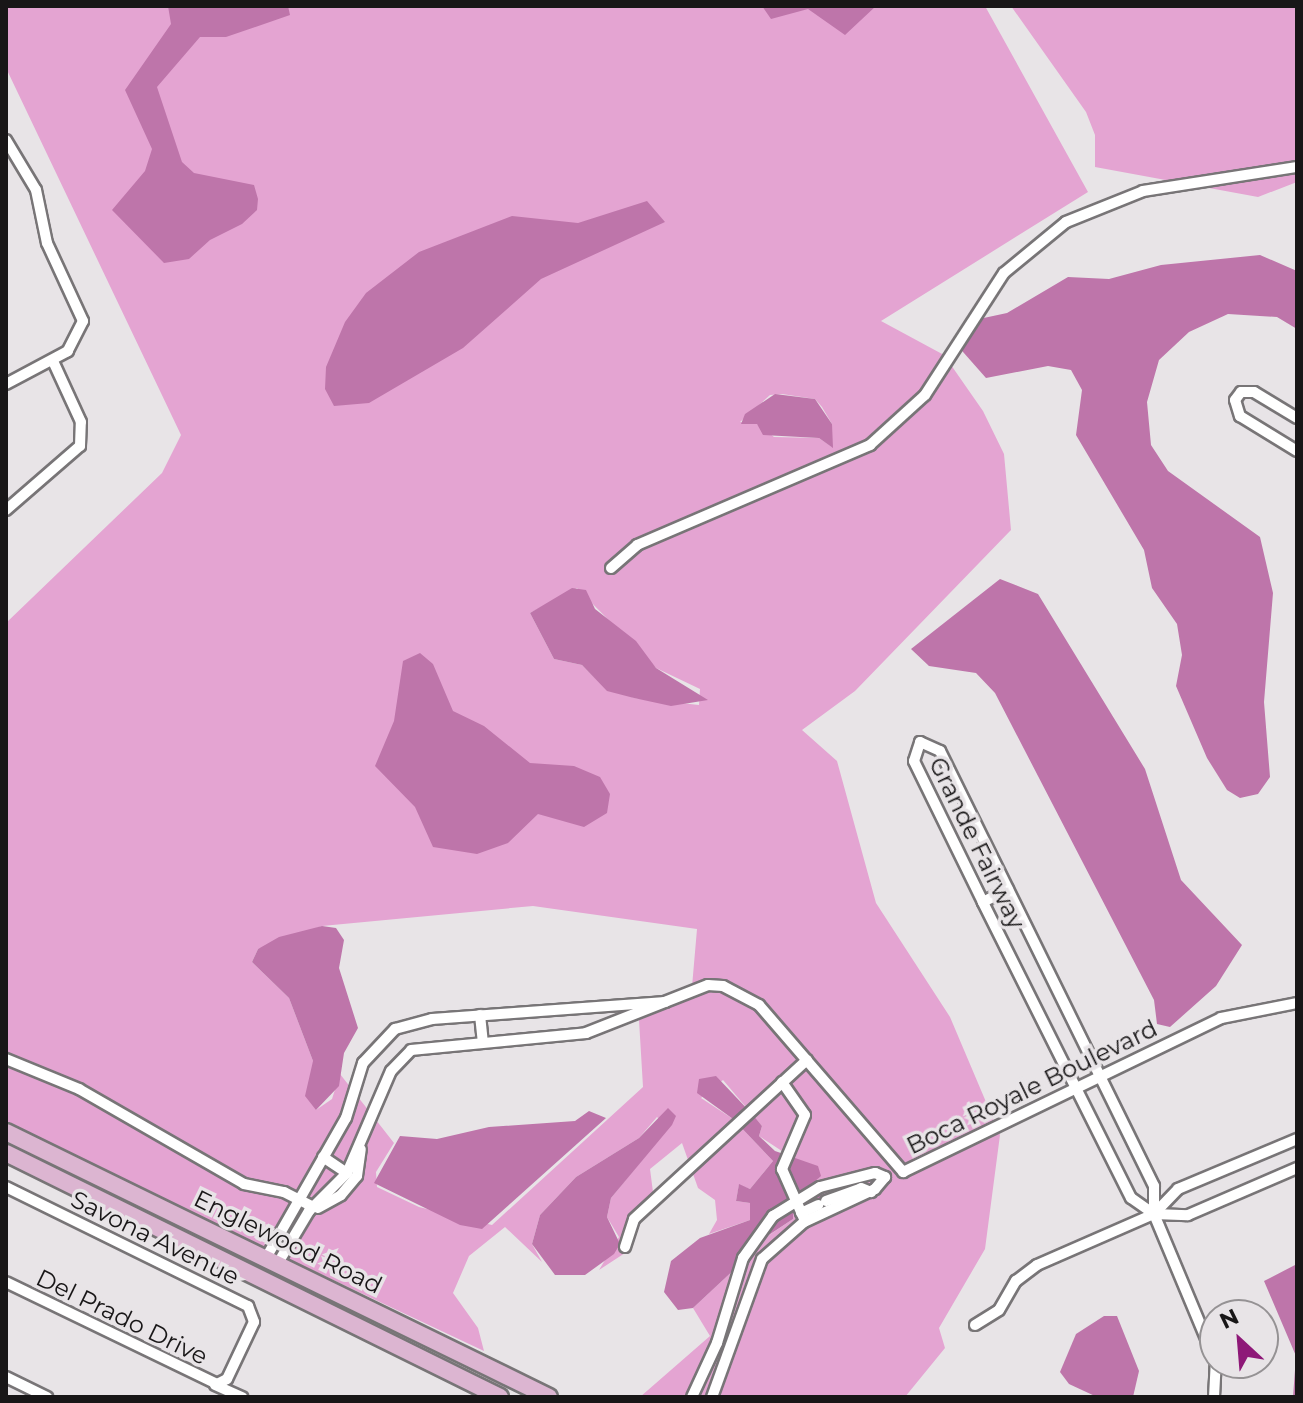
<!DOCTYPE html>
<html>
<head>
<meta charset="utf-8">
<style>
  body { margin:0 }
  #map { position:relative; width:1303px; height:1403px; overflow:hidden; background:#e8e4e7; font-family:Montserrat,sans-serif }
  div>[style] { position:absolute }
  .green>* { inset:0; background:#e4a4d2 }
  .water>* { inset:0; background:#be75aa }
  .roads { filter:drop-shadow(2px 0 #787577) drop-shadow(-2px 0 #787577) drop-shadow(0 2px #787577) drop-shadow(0 -2px #787577) }
  .minor>* { height:10px; margin:-5px; padding:0 5px; transform-origin:5px; border-radius:5px; background:#fff }
  .primary>* { height:16px; margin:-8px; padding:0 8px; transform-origin:8px; border-radius:8px; background:#dcb5d1 }
  span { translate:-50% -50%; white-space:nowrap; text-align:center; line-height:1.15; -webkit-text-stroke:7px #e8e4e7; paint-order:stroke }
  .street-label { font-size:24px; color:#181617 }
  .frame { position:absolute; inset:0; border:8px solid #181617; pointer-events:none }
  .north { position:absolute; left:1199px; top:1299px; width:80px; height:80px; box-sizing:border-box; background:#e8e4e7; border:2px solid #959294; border-radius:50%; rotate:334deg; font-size:22px; font-weight:700; line-height:32px; text-align:center; color:#181617 }
  .north::after { content:''; display:block; margin:auto; width:28px; height:36px; background:#8e1878; clip-path:polygon(50% 0,100% 100%,50% 72%,0 100%) }
</style>
</head>
<body>
<div id="map">
  <div class="green">
    <div style="clip-path:polygon(evenodd,6px 6px,985px 6px,1088px 192px,881px 321px,944px 355px,983px 411px,1004px 454px,1011px 530px,855px 691px,802px 730px,837px 761px,876px 903px,950px 1017px,1000px 1135px,985px 1249px,939px 1328px,945px 1348px,905px 1397px,640px 1397px,710px 1336px,693px 1308px,738px 1266px,740px 1255px,793px 1219px,793px 1205px,822px 1193px,812px 1184px,820px 1176px,759px 1136px,762px 1126px,723px 1080px,701px 1098px,733px 1119px,773px 1161px,750px 1189px,739px 1185px,736px 1201px,750px 1203px,750px 1220px,709px 1234px,717px 1220px,715px 1200px,698px 1188px,682px 1143px,650px 1169px,653px 1192px,625px 1253px,599px 1270px,619px 1237px,607px 1217px,611px 1198px,664px 1133px,668px 1127px,657px 1117px,639px 1138px,576px 1177px,540px 1215px,532px 1244px,542px 1262px,505px 1227px,469px 1256px,453px 1293px,478px 1328px,484px 1351px,6px 1126px,6px 623px,162px 473px,181px 435px,6px 68px,6px 6px,782px 394px,815px 399px,822px 407px,832px 424px,832px 447px,819px 438px,774px 437px,757px 424px,740px 422px,770px 395px,782px 394px,6px 6px,577px 588px,656px 668px,700px 689px,699px 705px,634px 698px,596px 679px,582px 665px,554px 659px,530px 613px,577px 588px,6px 6px,533px 906px,697px 929px,691px 998px,639px 1020px,643px 1087px,492px 1225px,419px 1207px,377px 1187px,376px 1172px,394px 1143px,340px 1074px,332px 1099px,316px 1110px,313px 1061px,289px 998px,252px 962px,258px 949px,322px 926px,533px 906px)"></div>
    <div style="clip-path:polygon(1011px 6px,1297px 6px,1297px 182px,1258px 197px,1095px 167px,1095px 135px,1086px 112px)"></div>
  </div>
  <div class="water">
    <div style="clip-path:polygon(168px 6px,288px 6px,290px 15px,226px 37px,200px 37px,157px 87px,182px 162px,194px 173px,254px 185px,258px 199px,257px 210px,242px 224px,210px 240px,189px 259px,164px 263px,112px 210px,145px 171px,152px 149px,125px 90px,171px 24px)"></div>
    <div style="clip-path:polygon(762px 6px,876px 6px,845px 35px,808px 9px,771px 19px)"></div>
    <div style="clip-path:polygon(647px 201px,665px 222px,541px 279px,463px 348px,369px 403px,334px 406px,325px 389px,326px 367px,345px 322px,366px 293px,419px 252px,512px 216px,578px 223px)"></div>
    <div style="clip-path:polygon(1260px 255px,1297px 271px,1297px 329px,1277px 317px,1228px 314px,1189px 332px,1159px 360px,1147px 402px,1151px 445px,1168px 471px,1260px 537px,1273px 593px,1264px 702px,1270px 777px,1258px 794px,1240px 798px,1227px 790px,1207px 758px,1176px 686px,1182px 655px,1177px 624px,1152px 588px,1144px 550px,1076px 435px,1082px 390px,1071px 370px,1048px 366px,986px 378px,956px 344px,979px 319px,1007px 313px,1068px 277px,1109px 279px,1161px 265px)"></div>
    <div style="clip-path:polygon(775px 394px,815px 399px,832px 424px,833px 448px,819px 438px,763px 435px,757px 424px,741px 424px,745px 414px)"></div>
    <div style="clip-path:polygon(1000px 579px,1038px 594px,1145px 769px,1181px 880px,1242px 945px,1216px 986px,1170px 1027px,1157px 1024px,1154px 1000px,995px 693px,976px 673px,929px 666px,911px 649px)"></div>
    <div style="clip-path:polygon(572px 588px,586px 590px,595px 609px,636px 641px,656px 668px,708px 700px,671px 706px,634px 698px,607px 691px,582px 665px,554px 659px,530px 613px)"></div>
    <div style="clip-path:polygon(420px 653px,433px 664px,453px 711px,484px 726px,530px 763px,574px 766px,600px 777px,610px 794px,607px 813px,584px 827px,538px 814px,508px 843px,477px 854px,433px 847px,415px 807px,375px 766px,394px 721px,403px 661px)"></div>
    <div style="clip-path:polygon(322px 926px,336px 928px,344px 940px,339px 968px,358px 1028px,344px 1053px,339px 1086px,316px 1110px,305px 1096px,313px 1061px,289px 998px,252px 962px,258px 949px,279px 937px)"></div>
    <div style="clip-path:polygon(716px 1076px,753px 1115px,762px 1126px,759px 1136px,775px 1151px,818px 1166px,821px 1176px,812px 1184px,823px 1198px,793px 1205px,793px 1219px,740px 1254px,738px 1266px,693px 1308px,678px 1310px,664px 1292px,671px 1261px,700px 1238px,750px 1220px,750px 1203px,736px 1201px,739px 1184px,750px 1189px,773px 1161px,733px 1119px,697px 1093px,699px 1079px)"></div>
    <div style="clip-path:polygon(668px 1108px,676px 1116px,672px 1125px,611px 1198px,607px 1217px,620px 1244px,614px 1254px,585px 1275px,555px 1275px,532px 1244px,540px 1215px,576px 1177px,639px 1138px)"></div>
    <div style="clip-path:polygon(589px 1111px,606px 1118px,482px 1229px,460px 1225px,374px 1183px,400px 1136px,437px 1139px,489px 1127px,575px 1121px)"></div>
    <div style="clip-path:polygon(1297px 1264px,1297px 1397px,1293px 1397px,1296px 1356px,1264px 1281px)"></div>
    <div style="clip-path:polygon(1104px 1316px,1117px 1316px,1139px 1371px,1133px 1397px,1097px 1397px,1069px 1384px,1060px 1372px,1076px 1334px)"></div>
  </div>
  <div class="roads">
    <div class="minor">
      <div style="left:6px;top:140px;width:58px;rotate:59deg"></div>
      <div style="left:36px;top:190px;width:54px;rotate:78.3deg"></div>
      <div style="left:47px;top:243px;width:86px;rotate:65.2deg"></div>
      <div style="left:83px;top:321px;width:34px;rotate:117deg"></div>
      <div style="left:68px;top:351px;width:70px;rotate:152deg"></div>
      <div style="left:1297px;top:418px;width:50px;rotate:-148.8deg"></div>
      <div style="left:1254px;top:392px;width:13px;rotate:180deg"></div>
      <div style="left:1241px;top:392px;width:10px;rotate:127deg"></div>
      <div style="left:1235px;top:400px;width:17px;rotate:73deg"></div>
      <div style="left:1240px;top:416px;width:67px;rotate:31.6deg"></div>
      <div style="left:6px;top:510px;width:98px;rotate:-40.9deg"></div>
      <div style="left:80px;top:446px;width:24px;rotate:-88deg"></div>
      <div style="left:81px;top:422px;width:67px;rotate:-114.7deg"></div>
      <div style="left:611px;top:568px;width:35px;rotate:-41deg"></div>
      <div style="left:637px;top:545px;width:254px;rotate:-23.2deg"></div>
      <div style="left:870px;top:445px;width:74px;rotate:-42.3deg"></div>
      <div style="left:925px;top:395px;width:145px;rotate:-57.1deg"></div>
      <div style="left:1004px;top:273px;width:80px;rotate:-39.4deg"></div>
      <div style="left:1066px;top:222px;width:83px;rotate:-21.9deg"></div>
      <div style="left:1143px;top:191px;width:156px;rotate:-8.9deg"></div>
      <div style="left:983px;top:902px;width:28px;rotate:-27deg"></div>
      <div style="left:480px;top:1015px;width:27px;rotate:84deg"></div>
      <div style="left:6px;top:1059px;width:79px;rotate:22.3deg"></div>
      <div style="left:79px;top:1089px;width:190px;rotate:29.9deg"></div>
      <div style="left:244px;top:1184px;width:41px;rotate:11.3deg"></div>
      <div style="left:284px;top:1192px;width:33px;rotate:27deg"></div>
      <div style="left:782px;top:1082px;width:40px;rotate:55.1deg"></div>
      <div style="left:805px;top:1115px;width:59px;rotate:113.1deg"></div>
      <div style="left:782px;top:1169px;width:57px;rotate:66.1deg"></div>
      <div style="left:323px;top:1157px;width:29px;rotate:34deg"></div>
      <div style="left:6px;top:1187px;width:270px;rotate:26.2deg"></div>
      <div style="left:248px;top:1306px;width:17px;rotate:69deg"></div>
      <div style="left:254px;top:1322px;width:63px;rotate:115.3deg"></div>
      <div style="left:227px;top:1379px;width:11px;rotate:153deg"></div>
      <div style="left:217px;top:1384px;width:234px;rotate:-154.2deg"></div>
      <div style="left:826px;top:1201px;width:37px;rotate:-20deg"></div>
      <div style="left:861px;top:1188px;width:11px;rotate:22deg"></div>
      <div style="left:318px;top:1208px;width:26px;rotate:-29deg"></div>
      <div style="left:341px;top:1195px;width:25px;rotate:-50deg"></div>
      <div style="left:357px;top:1176px;width:27px;rotate:-82deg"></div>
      <div style="left:801px;top:1213px;width:19px;rotate:-25deg"></div>
      <div style="left:1154px;top:1214px;width:28px;rotate:-145deg"></div>
      <div style="left:1131px;top:1198px;width:331px;rotate:-116.6deg"></div>
      <div style="left:983px;top:902px;width:157px;rotate:-116.1deg"></div>
      <div style="left:914px;top:761px;width:20px;rotate:-72deg"></div>
      <div style="left:920px;top:742px;width:22px;rotate:24deg"></div>
      <div style="left:940px;top:751px;width:485px;rotate:63.8deg"></div>
      <div style="left:1154px;top:1186px;width:28px;rotate:90deg"></div>
      <div style="left:1154px;top:1214px;width:158px;rotate:67.3deg"></div>
      <div style="left:1154px;top:1214px;width:34px;rotate:2deg"></div>
      <div style="left:1188px;top:1215px;width:119px;rotate:-23.3deg"></div>
      <div style="left:625px;top:1247px;width:29px;rotate:-72deg"></div>
      <div style="left:634px;top:1219px;width:235px;rotate:-42.6deg"></div>
      <div style="left:266px;top:1258px;width:161px;rotate:-60.3deg"></div>
      <div style="left:346px;top:1118px;width:58px;rotate:-72.8deg"></div>
      <div style="left:363px;top:1063px;width:47px;rotate:-46.7deg"></div>
      <div style="left:395px;top:1029px;width:38px;rotate:-15deg"></div>
      <div style="left:432px;top:1019px;width:234px;rotate:-4.2deg"></div>
      <div style="left:278px;top:1263px;width:61px;rotate:-59.2deg"></div>
      <div style="left:309px;top:1211px;width:54px;rotate:-45deg"></div>
      <div style="left:347px;top:1173px;width:111px;rotate:-66.7deg"></div>
      <div style="left:391px;top:1071px;width:29px;rotate:-46deg"></div>
      <div style="left:411px;top:1050px;width:176px;rotate:-5.5deg"></div>
      <div style="left:586px;top:1033px;width:131px;rotate:-21.5deg"></div>
      <div style="left:708px;top:985px;width:15px;rotate:4deg"></div>
      <div style="left:723px;top:986px;width:41px;rotate:27.8deg"></div>
      <div style="left:759px;top:1005px;width:221px;rotate:49.2deg"></div>
      <div style="left:903px;top:1172px;width:353px;rotate:-25.8deg"></div>
      <div style="left:1221px;top:1018px;width:77px;rotate:-11.2deg"></div>
      <div style="left:975px;top:1325px;width:28px;rotate:-32deg"></div>
      <div style="left:999px;top:1310px;width:34px;rotate:-60deg"></div>
      <div style="left:1016px;top:1281px;width:26px;rotate:-37deg"></div>
      <div style="left:1037px;top:1265px;width:128px;rotate:-23.6deg"></div>
      <div style="left:1154px;top:1214px;width:35px;rotate:-46deg"></div>
      <div style="left:1178px;top:1189px;width:129px;rotate:-22.8deg"></div>
      <div style="left:6px;top:1377px;width:46px;rotate:26deg"></div>
      <div style="left:215px;top:1385px;width:30px;rotate:24deg"></div>
      <div style="left:692px;top:1397px;width:60px;rotate:-65.2deg"></div>
      <div style="left:717px;top:1343px;width:89px;rotate:-73deg"></div>
      <div style="left:743px;top:1258px;width:52px;rotate:-54.5deg"></div>
      <div style="left:773px;top:1216px;width:55px;rotate:-31.7deg"></div>
      <div style="left:820px;top:1187px;width:57px;rotate:-14.3deg"></div>
      <div style="left:875px;top:1173px;width:11px;rotate:22deg"></div>
      <div style="left:885px;top:1177px;width:16px;rotate:130deg"></div>
      <div style="left:875px;top:1189px;width:78px;rotate:155.1deg"></div>
      <div style="left:804px;top:1222px;width:56px;rotate:138.6deg"></div>
      <div style="left:762px;top:1259px;width:147px;rotate:109.9deg"></div>
      <div style="left:1214px;top:1397px;width:34px;rotate:-87deg"></div>
    </div>
    <div class="primary">
      <div style="left:6px;top:1132px;width:604px;rotate:26.01deg"></div>
      <div style="left:6px;top:1153px;width:551px;rotate:26.29deg"></div>
    </div>
  </div>
  <div class="street-label">
    <span style="left:977px;top:843px;rotate:64deg">Grande Fairway</span>
    <span style="left:1032px;top:1087px;rotate:-26deg">Boca Royale Boulevard</span>
    <span style="left:155px;top:1238px;rotate:26deg">Savona Avenue</span>
    <span style="left:288px;top:1242px;rotate:26deg">Englewood Road</span>
    <span style="left:122px;top:1317px;rotate:26deg">Del Prado Drive</span>
  </div>
  <div class="frame"></div>
  <div class="north">N</div>
</div>
</body>
</html>
